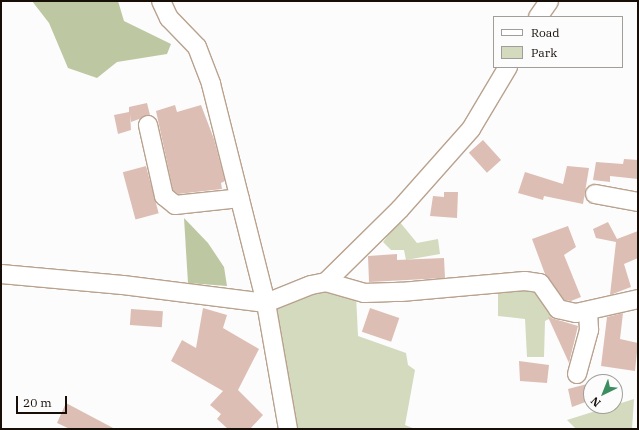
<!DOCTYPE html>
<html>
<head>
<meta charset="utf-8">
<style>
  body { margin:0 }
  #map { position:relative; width:639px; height:430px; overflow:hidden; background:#fcfcfc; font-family:"IBM Plex Serif",serif }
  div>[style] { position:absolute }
  .green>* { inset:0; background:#d3dabe }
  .forest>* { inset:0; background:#bdc7a1 }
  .building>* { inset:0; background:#ddbeb4; transform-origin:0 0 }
  .roads { filter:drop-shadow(1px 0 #b9a28e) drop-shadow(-1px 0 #b9a28e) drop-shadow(0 1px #b9a28e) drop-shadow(0 -1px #b9a28e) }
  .minor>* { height:18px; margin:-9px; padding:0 9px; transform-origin:9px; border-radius:9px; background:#fff }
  span { translate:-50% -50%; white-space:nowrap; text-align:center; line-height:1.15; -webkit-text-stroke:4px #fcfcfc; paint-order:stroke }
  .frame { position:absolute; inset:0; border:2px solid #160e07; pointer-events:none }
  .legend { position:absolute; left:493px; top:16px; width:130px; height:52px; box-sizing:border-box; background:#fcfcfc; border:1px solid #a09d9a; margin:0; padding:5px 7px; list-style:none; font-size:12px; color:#160e07 }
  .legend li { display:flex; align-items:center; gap:8px; height:20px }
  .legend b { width:20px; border:1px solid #a09d9a }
  .north { position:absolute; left:583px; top:374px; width:40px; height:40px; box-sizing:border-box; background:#fcfcfc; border:1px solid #a09d9a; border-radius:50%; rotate:223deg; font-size:11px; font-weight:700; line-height:16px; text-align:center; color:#160e07 }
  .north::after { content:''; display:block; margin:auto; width:14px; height:18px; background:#3c8e60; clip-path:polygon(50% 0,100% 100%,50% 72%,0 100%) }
  .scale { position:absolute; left:16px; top:396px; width:51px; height:18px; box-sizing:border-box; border:2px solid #160e07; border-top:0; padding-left:5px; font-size:12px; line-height:14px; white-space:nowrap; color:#160e07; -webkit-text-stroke:3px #fcfcfc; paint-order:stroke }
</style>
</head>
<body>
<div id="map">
  <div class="green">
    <div style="clip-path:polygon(399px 221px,417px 243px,438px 239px,440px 254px,406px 260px,404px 250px,391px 250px,383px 242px)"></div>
    <div style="clip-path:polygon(498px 285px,540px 286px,553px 317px,545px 321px,544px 357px,527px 357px,525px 319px,498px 316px)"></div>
    <div style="clip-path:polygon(328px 289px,356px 295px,358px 336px,406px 353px,408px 365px,415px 370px,405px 425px,415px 429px,293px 429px,274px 308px)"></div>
    <div style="clip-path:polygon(634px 399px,632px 429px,576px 429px,567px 420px)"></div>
  </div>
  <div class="forest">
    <div style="clip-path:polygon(32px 1px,118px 1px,124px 21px,171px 44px,167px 54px,117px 62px,97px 78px,68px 68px,49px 23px)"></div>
    <div style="clip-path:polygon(184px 218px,208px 243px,224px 267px,227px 286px,188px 283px)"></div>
  </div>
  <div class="building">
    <div style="clip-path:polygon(147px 103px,150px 115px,131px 122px,130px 114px,131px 130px,118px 134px,114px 115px,129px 112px,129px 107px)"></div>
    <div style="clip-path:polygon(175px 105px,177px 112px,201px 105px,214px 139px,225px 181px,221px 183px,222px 189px,178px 194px,173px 190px,156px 111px)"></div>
    <div style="left:483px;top:140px;width:27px;height:19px;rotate:48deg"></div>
    <div style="clip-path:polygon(624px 159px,638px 160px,638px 179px,610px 176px,610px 182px,593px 180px,596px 162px,623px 164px)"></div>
    <div style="left:146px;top:166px;width:49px;height:24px;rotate:75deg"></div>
    <div style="clip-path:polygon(567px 166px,589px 168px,583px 204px,544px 196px,543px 200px,518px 193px,525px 172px,563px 184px)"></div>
    <div style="clip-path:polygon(444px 192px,458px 192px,457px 218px,430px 216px,433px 196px,444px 197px)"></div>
    <div style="clip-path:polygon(608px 222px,617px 239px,638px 231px,638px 258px,624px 264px,631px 287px,610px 295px,616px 242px,596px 238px,593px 229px)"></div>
    <div style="clip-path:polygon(568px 226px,576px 247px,564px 255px,581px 297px,571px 301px,564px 300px,545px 274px,532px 239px)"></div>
    <div style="clip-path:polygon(397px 254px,397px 260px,444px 258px,445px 278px,369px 282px,368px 256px)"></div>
    <div style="clip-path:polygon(203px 308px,227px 315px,223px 328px,259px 349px,238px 390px,263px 415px,250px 429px,228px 429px,217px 419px,221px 414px,210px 405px,223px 391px,171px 361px,182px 340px,196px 348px)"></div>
    <div style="left:370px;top:308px;width:31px;height:25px;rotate:19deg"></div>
    <div style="left:131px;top:309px;width:32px;height:16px;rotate:4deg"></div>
    <div style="clip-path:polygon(623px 313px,620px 339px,638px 343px,635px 371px,601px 366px,607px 317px)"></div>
    <div style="clip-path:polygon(548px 317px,578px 326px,569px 363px)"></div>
    <div style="clip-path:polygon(519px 361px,549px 365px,547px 383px,520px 381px)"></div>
    <div style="clip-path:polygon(591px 383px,591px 400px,572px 407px,568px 389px)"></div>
    <div style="clip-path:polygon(66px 403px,115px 429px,70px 429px,57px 423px)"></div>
  </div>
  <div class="roads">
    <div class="minor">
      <div style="left:161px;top:1px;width:19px;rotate:65deg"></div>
      <div style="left:169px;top:18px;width:40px;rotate:46deg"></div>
      <div style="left:197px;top:47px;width:40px;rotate:69deg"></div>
      <div style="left:211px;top:84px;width:226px;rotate:75.9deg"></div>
      <div style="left:266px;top:303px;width:128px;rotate:80.1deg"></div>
      <div style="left:538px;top:17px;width:19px;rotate:-55deg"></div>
      <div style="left:148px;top:125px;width:73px;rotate:77.3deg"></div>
      <div style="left:164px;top:196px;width:14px;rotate:39deg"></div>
      <div style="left:175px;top:205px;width:65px;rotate:-6.1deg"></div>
      <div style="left:595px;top:194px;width:44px;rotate:10.5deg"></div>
      <div style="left:1px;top:274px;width:122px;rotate:5.2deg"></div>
      <div style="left:123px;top:285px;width:144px;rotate:7.2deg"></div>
      <div style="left:266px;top:303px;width:48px;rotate:-21.8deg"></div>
      <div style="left:311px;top:285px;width:15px;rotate:-11deg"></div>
      <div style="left:326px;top:282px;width:104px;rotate:-44.6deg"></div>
      <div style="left:400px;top:209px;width:107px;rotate:-48.4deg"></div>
      <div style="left:471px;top:129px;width:72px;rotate:-59.2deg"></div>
      <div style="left:326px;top:282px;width:40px;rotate:16deg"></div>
      <div style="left:364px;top:293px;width:37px;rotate:-2deg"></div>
      <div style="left:401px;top:292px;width:124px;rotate:-5.1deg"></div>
      <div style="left:525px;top:281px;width:15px;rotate:8deg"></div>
      <div style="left:540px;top:283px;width:32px;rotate:55deg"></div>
      <div style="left:558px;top:309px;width:18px;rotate:13deg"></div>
      <div style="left:576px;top:313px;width:64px;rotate:-12.7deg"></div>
      <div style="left:577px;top:374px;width:46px;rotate:-74.7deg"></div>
      <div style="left:589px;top:330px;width:19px;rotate:-93deg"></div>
    </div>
  </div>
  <div class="frame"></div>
  <ul class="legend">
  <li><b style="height:5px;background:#fff"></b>Road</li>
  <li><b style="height:11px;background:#d3dabe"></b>Park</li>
  </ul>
  <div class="north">N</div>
  <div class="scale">20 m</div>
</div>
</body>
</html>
